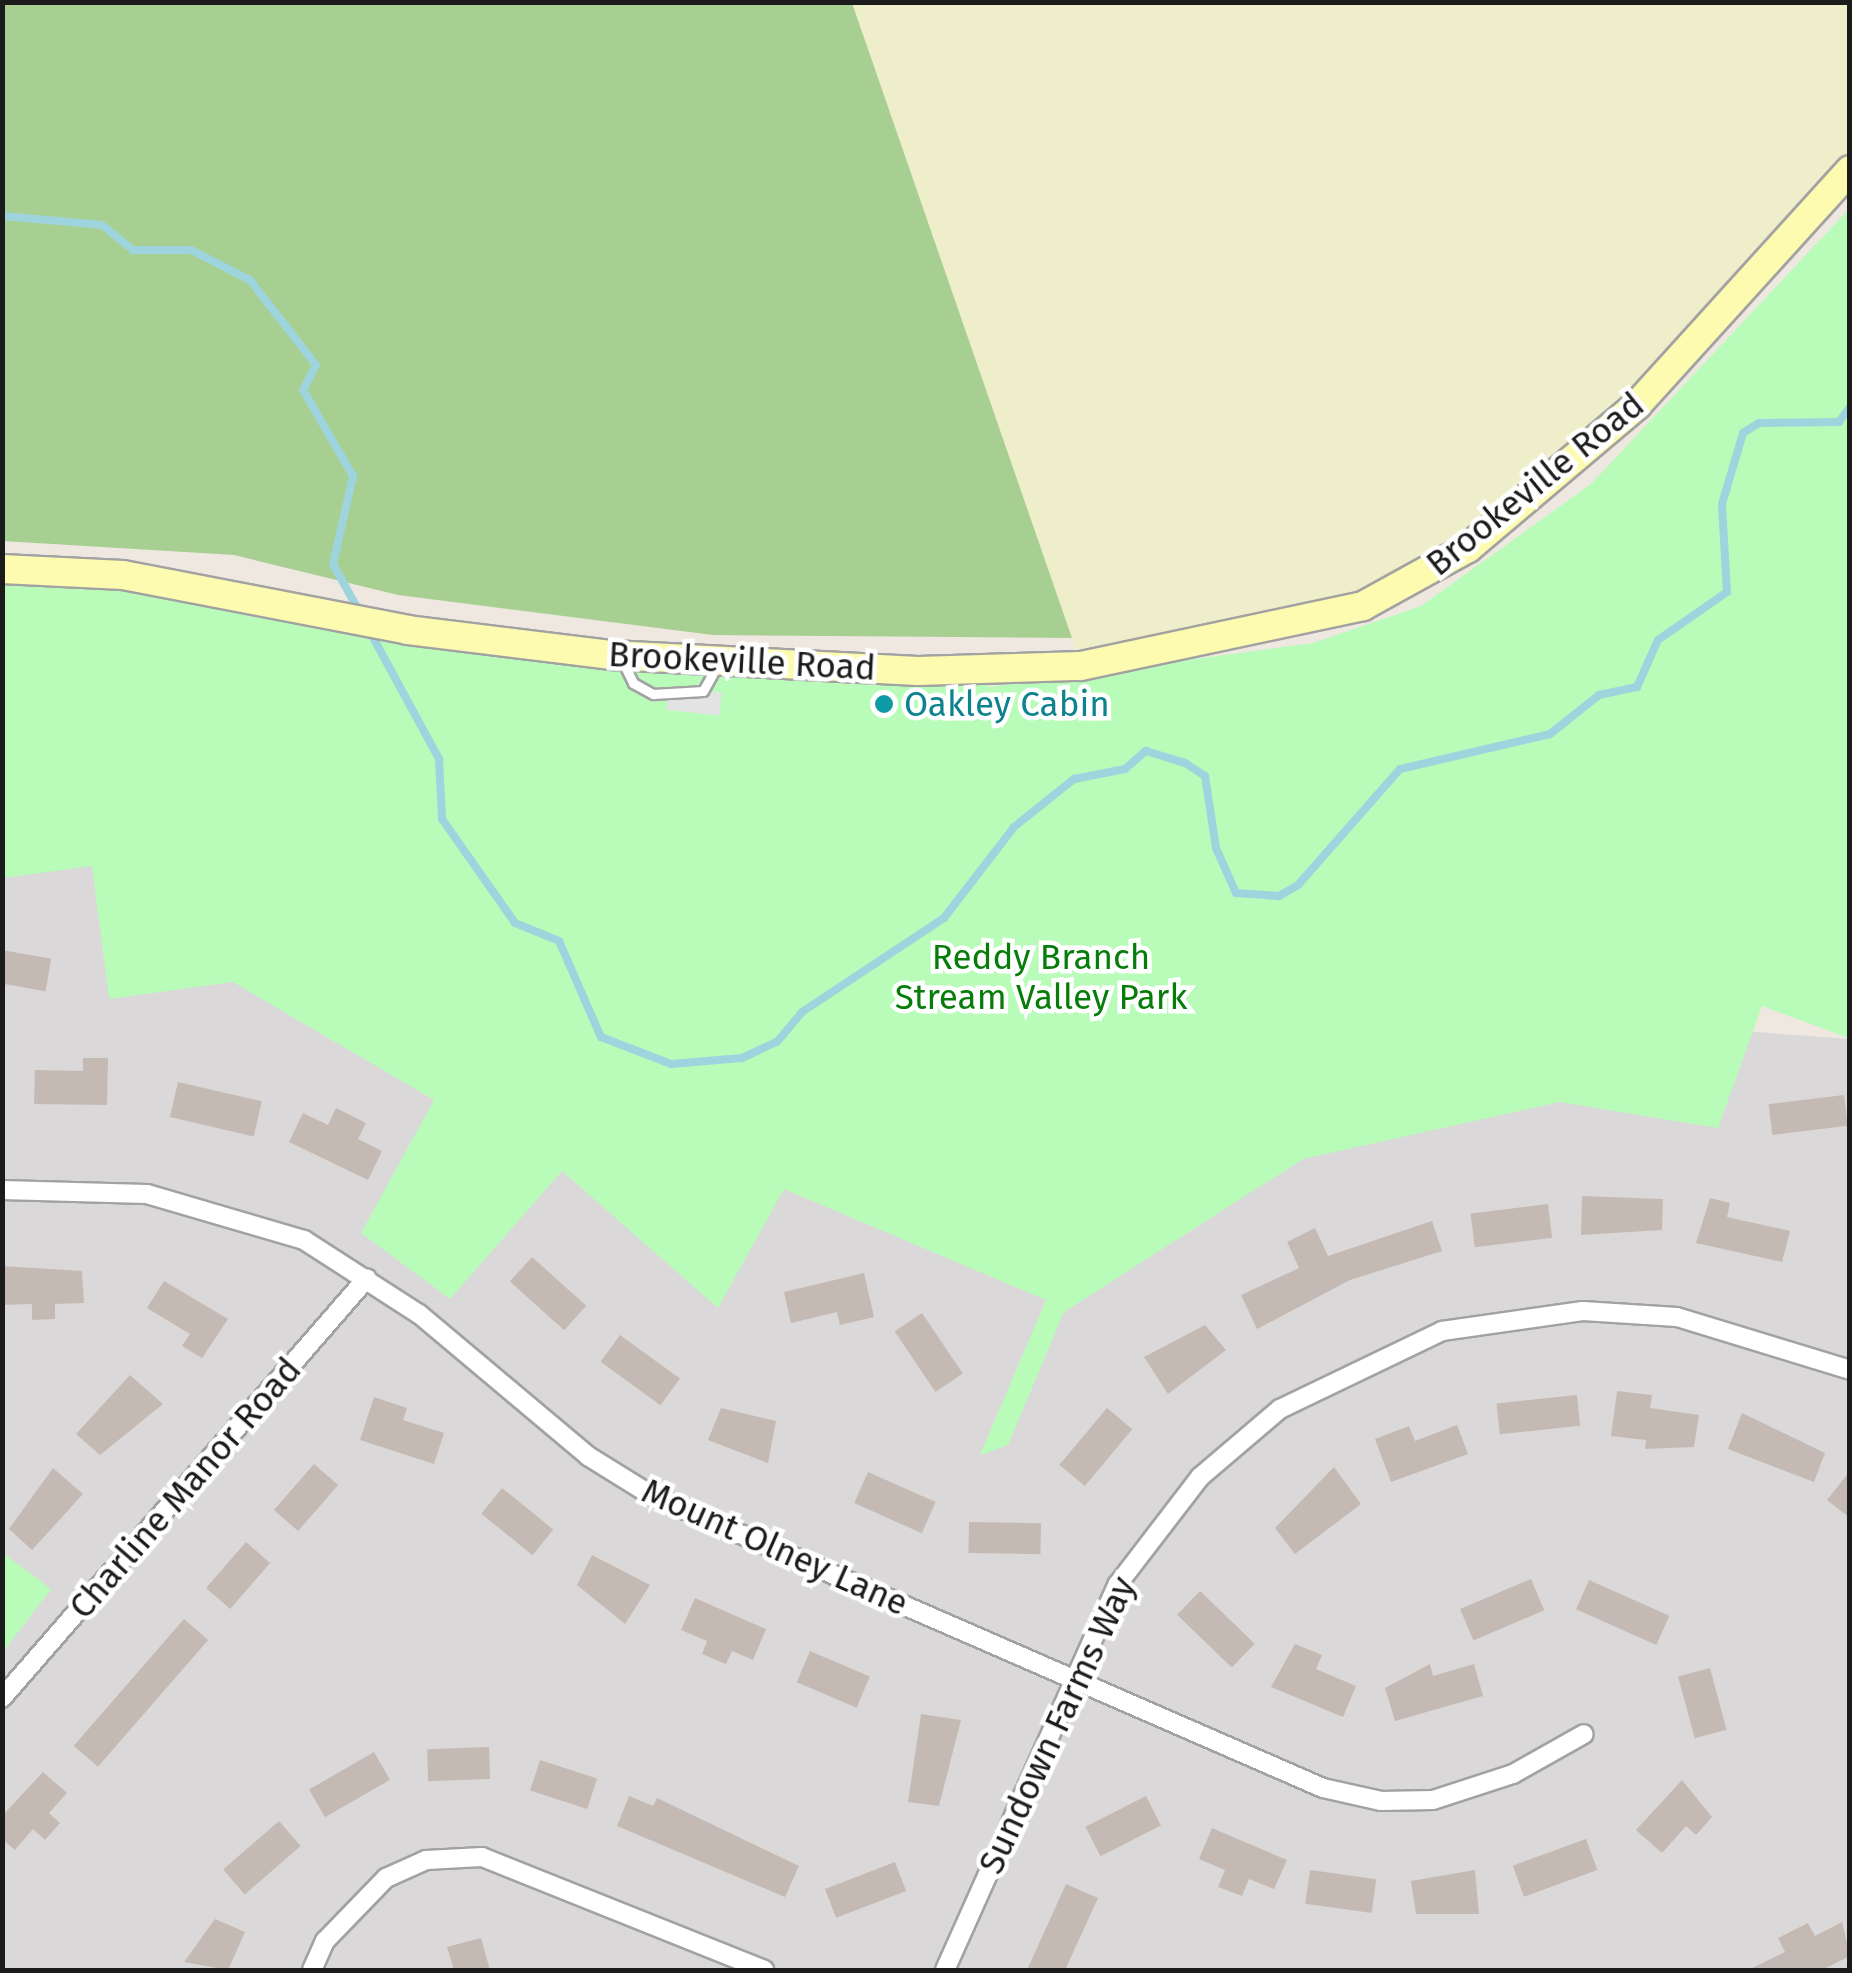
<!DOCTYPE html>
<html>
<head>
<meta charset="utf-8">
<style>
  body { margin:0 }
  #map { position:relative; width:1852px; height:1973px; overflow:hidden; background:#eee8e0; font-family:"Fira Sans",sans-serif }
  div>[style] { position:absolute }
  .residential>* { inset:0; background:#dad8d8 }
  .farmland>* { inset:0; background:#eeeeca }
  .forest>* { inset:0; background:#a8cf92 }
  .park>* { inset:0; background:#b9fcba }
  .parking>* { inset:0; background:#e3e3e3; transform-origin:0 0 }
  .stream>* { height:8px; margin:-4px; padding:0 4px; transform-origin:4px; border-radius:4px; background:#9ed4de }
  .building>* { inset:0; background:#c5bab3; transform-origin:0 0 }
  .roads { filter:drop-shadow(2px 0 #a2a2a2) drop-shadow(-2px 0 #a2a2a2) drop-shadow(0 2px #a2a2a2) drop-shadow(0 -2px #a2a2a2) }
  .lane>* { height:9px; margin:-4.5px; padding:0 4.5px; transform-origin:4.5px; border-radius:4.5px; background:#fff }
  .street>* { height:18px; margin:-9px; padding:0 9px; transform-origin:9px; border-radius:9px; background:#fff }
  .secondary>* { height:28px; margin:-14px; padding:0 14px; transform-origin:14px; border-radius:14px; background:#fcfbb0 }
  .dots>* { width:28px; height:28px; translate:-50% -50%; box-sizing:border-box; border:5px solid #fff; border-radius:50% }
  span { translate:-50% -50%; white-space:nowrap; text-align:center; line-height:1.15; -webkit-text-stroke:9px #fff; paint-order:stroke }
  .street-label { font-size:35px; color:#1b1b1b }
  .culture-label { font-size:35px; color:#0d838f }
  .left { translate:0 -50%; text-align:left }
  .park-label { font-size:35px; color:#067d08 }
  .frame { position:absolute; inset:0; border:5px solid #1b1b1b; pointer-events:none }
</style>
</head>
<body>
<div id="map">
  <div class="residential">
    <div style="clip-path:polygon(3px 795px,1279px 1157px,1701px 1028px,1849px 1039px,1849px 1970px,3px 1970px)"></div>
  </div>
  <div class="farmland">
    <div style="clip-path:polygon(852px 3px,1849px 3px,1849px 170px,1637px 405px,1402px 589px,1081px 666px)"></div>
  </div>
  <div class="forest">
    <div style="clip-path:polygon(2px 3px,852px 3px,1072px 638px,713px 635px,398px 595px,234px 555px,3px 541px)"></div>
  </div>
  <div class="park">
    <div style="clip-path:polygon(1849px 209px,1849px 1038px,1762px 1006px,1718px 1128px,1560px 1102px,1303px 1159px,1064px 1312px,1008px 1445px,980px 1455px,1046px 1300px,784px 1189px,718px 1308px,562px 1171px,450px 1299px,361px 1233px,434px 1100px,233px 982px,109px 999px,92px 866px,3px 878px,2px 567px,788px 662px,976px 658px,989px 687px,1313px 643px,1421px 606px,1591px 484px)"></div>
    <div style="clip-path:polygon(3px 1553px,51px 1589px,3px 1652px)"></div>
  </div>
  <div class="parking">
    <div style="left:669px;top:687px;width:53px;height:23px;rotate:6deg"></div>
  </div>
  <div class="stream">
    <div style="left:2px;top:216px;width:100px;rotate:5.1deg"></div>
    <div style="left:102px;top:225px;width:40px;rotate:39deg"></div>
    <div style="left:133px;top:250px;width:58px"></div>
    <div style="left:191px;top:250px;width:66px;rotate:27deg"></div>
    <div style="left:250px;top:280px;width:108px;rotate:52.2deg"></div>
    <div style="left:316px;top:365px;width:28px;rotate:117deg"></div>
    <div style="left:303px;top:390px;width:99px;rotate:59.8deg"></div>
    <div style="left:353px;top:476px;width:90px;rotate:102.8deg"></div>
    <div style="left:333px;top:564px;width:56px;rotate:61.1deg"></div>
    <div style="left:369px;top:630px;width:147px;rotate:61.5deg"></div>
    <div style="left:439px;top:759px;width:60px;rotate:87.1deg"></div>
    <div style="left:442px;top:819px;width:127px;rotate:54.9deg"></div>
    <div style="left:515px;top:923px;width:48px;rotate:22.2deg"></div>
    <div style="left:559px;top:941px;width:105px;rotate:66.4deg"></div>
    <div style="left:601px;top:1037px;width:75px;rotate:21.1deg"></div>
    <div style="left:671px;top:1064px;width:71px;rotate:-4.8deg"></div>
    <div style="left:742px;top:1058px;width:38px;rotate:-25deg"></div>
    <div style="left:777px;top:1042px;width:39px;rotate:-50deg"></div>
    <div style="left:802px;top:1012px;width:170px;rotate:-33.5deg"></div>
    <div style="left:944px;top:918px;width:115px;rotate:-52.4deg"></div>
    <div style="left:1014px;top:827px;width:77px;rotate:-38.7deg"></div>
    <div style="left:1074px;top:779px;width:52px;rotate:-11.1deg"></div>
    <div style="left:1125px;top:769px;width:28px;rotate:-41deg"></div>
    <div style="left:1146px;top:751px;width:41px;rotate:17.1deg"></div>
    <div style="left:1185px;top:763px;width:24px;rotate:33deg"></div>
    <div style="left:1205px;top:776px;width:73px;rotate:81.3deg"></div>
    <div style="left:1216px;top:848px;width:49px;rotate:66deg"></div>
    <div style="left:1236px;top:893px;width:43px;rotate:4deg"></div>
    <div style="left:1279px;top:896px;width:22px;rotate:-30deg"></div>
    <div style="left:1298px;top:885px;width:154px;rotate:-48.7deg"></div>
    <div style="left:1400px;top:769px;width:154px;rotate:-13.1deg"></div>
    <div style="left:1550px;top:734px;width:63px;rotate:-38.5deg"></div>
    <div style="left:1599px;top:695px;width:39px;rotate:-12deg"></div>
    <div style="left:1637px;top:687px;width:51px;rotate:-65.9deg"></div>
    <div style="left:1658px;top:640px;width:84px;rotate:-34.8deg"></div>
    <div style="left:1727px;top:592px;width:88px;rotate:-93.3deg"></div>
    <div style="left:1722px;top:504px;width:74px;rotate:-73.5deg"></div>
    <div style="left:1743px;top:433px;width:19px;rotate:-32deg"></div>
    <div style="left:1759px;top:423px;width:80px;rotate:-0.7deg"></div>
    <div style="left:1839px;top:422px;width:19px;rotate:-54deg"></div>
  </div>
  <div class="building">
    <div style="left:2px;top:950px;width:50px;height:33px;rotate:10deg"></div>
    <div style="clip-path:polygon(83px 1058px,108px 1058px,107px 1105px,34px 1104px,35px 1070px,83px 1071px)"></div>
    <div style="left:178px;top:1082px;width:86px;height:36px;rotate:13deg"></div>
    <div style="left:1844px;top:1095px;width:31px;height:76px;rotate:83deg"></div>
    <div style="clip-path:polygon(336px 1108px,366px 1123px,358px 1139px,382px 1151px,368px 1180px,289px 1142px,303px 1113px,328px 1125px)"></div>
    <div style="clip-path:polygon(1582px 1196px,1663px 1199px,1662px 1230px,1581px 1235px)"></div>
    <div style="clip-path:polygon(1710px 1198px,1730px 1203px,1727px 1217px,1790px 1231px,1782px 1262px,1696px 1243px)"></div>
    <div style="left:1548px;top:1204px;width:34px;height:78px;rotate:83deg"></div>
    <div style="clip-path:polygon(1432px 1221px,1442px 1251px,1350px 1280px,1257px 1329px,1241px 1295px,1299px 1268px,1287px 1242px,1315px 1228px,1328px 1256px)"></div>
    <div style="left:532px;top:1257px;width:73px;height:33px;rotate:42deg"></div>
    <div style="clip-path:polygon(2px 1266px,82px 1271px,84px 1303px,55px 1304px,55px 1319px,32px 1320px,32px 1304px,2px 1305px)"></div>
    <div style="clip-path:polygon(864px 1273px,874px 1317px,840px 1325px,837px 1312px,791px 1323px,784px 1292px)"></div>
    <div style="clip-path:polygon(164px 1281px,228px 1319px,202px 1358px,182px 1346px,190px 1334px,147px 1308px)"></div>
    <div style="left:922px;top:1313px;width:73px;height:33px;rotate:56deg"></div>
    <div style="clip-path:polygon(1205px 1325px,1226px 1350px,1168px 1394px,1144px 1357px)"></div>
    <div style="left:620px;top:1335px;width:74px;height:33px;rotate:36deg"></div>
    <div style="clip-path:polygon(130px 1375px,163px 1404px,100px 1455px,76px 1434px)"></div>
    <div style="clip-path:polygon(1617px 1391px,1652px 1395px,1650px 1408px,1699px 1415px,1694px 1447px,1645px 1449px,1646px 1440px,1611px 1436px)"></div>
    <div style="left:1577px;top:1395px;width:31px;height:81px;rotate:84deg"></div>
    <div style="clip-path:polygon(374px 1397px,407px 1408px,403px 1420px,444px 1433px,434px 1464px,360px 1440px)"></div>
    <div style="clip-path:polygon(721px 1408px,776px 1421px,768px 1463px,708px 1440px)"></div>
    <div style="left:1107px;top:1408px;width:33px;height:74px;rotate:40deg"></div>
    <div style="clip-path:polygon(1742px 1413px,1825px 1453px,1814px 1482px,1728px 1449px)"></div>
    <div style="clip-path:polygon(1457px 1425px,1468px 1454px,1391px 1482px,1375px 1439px,1409px 1426px,1415px 1441px)"></div>
    <div style="left:314px;top:1464px;width:32px;height:61px;rotate:41deg"></div>
    <div style="clip-path:polygon(1334px 1467px,1361px 1504px,1295px 1554px,1275px 1528px)"></div>
    <div style="clip-path:polygon(53px 1468px,83px 1494px,32px 1550px,9px 1529px)"></div>
    <div style="clip-path:polygon(1850px 1471px,1850px 1518px,1827px 1500px)"></div>
    <div style="left:868px;top:1472px;width:74px;height:34px;rotate:24deg"></div>
    <div style="left:502px;top:1488px;width:66px;height:33px;rotate:39deg"></div>
    <div style="left:969px;top:1522px;width:72px;height:31px;rotate:1deg"></div>
    <div style="left:246px;top:1542px;width:32px;height:61px;rotate:41deg"></div>
    <div style="clip-path:polygon(592px 1555px,650px 1585px,625px 1624px,577px 1585px)"></div>
    <div style="left:1531px;top:1579px;width:34px;height:77px;rotate:67deg"></div>
    <div style="left:1589px;top:1580px;width:88px;height:32px;rotate:24deg"></div>
    <div style="left:1200px;top:1591px;width:76px;height:33px;rotate:44deg"></div>
    <div style="clip-path:polygon(695px 1598px,766px 1629px,753px 1660px,732px 1651px,726px 1664px,702px 1654px,707px 1641px,681px 1630px)"></div>
    <div style="left:184px;top:1619px;width:32px;height:168px;rotate:41deg"></div>
    <div style="clip-path:polygon(1295px 1644px,1322px 1655px,1316px 1669px,1356px 1686px,1343px 1717px,1271px 1687px)"></div>
    <div style="left:810px;top:1651px;width:65px;height:34px;rotate:23deg"></div>
    <div style="clip-path:polygon(1430px 1664px,1433px 1676px,1474px 1664px,1483px 1696px,1395px 1721px,1385px 1688px)"></div>
    <div style="left:1710px;top:1668px;width:64px;height:33px;rotate:75deg"></div>
    <div style="clip-path:polygon(921px 1714px,961px 1720px,939px 1806px,908px 1802px)"></div>
    <div style="left:489px;top:1747px;width:32px;height:62px;rotate:88deg"></div>
    <div style="left:374px;top:1752px;width:32px;height:75px;rotate:60deg"></div>
    <div style="left:540px;top:1760px;width:60px;height:32px;rotate:18deg"></div>
    <div style="clip-path:polygon(43px 1772px,67px 1793px,49px 1813px,60px 1823px,45px 1840px,33px 1829px,15px 1850px,2px 1839px,2px 1816px)"></div>
    <div style="clip-path:polygon(1682px 1780px,1712px 1817px,1696px 1835px,1686px 1826px,1662px 1853px,1636px 1830px)"></div>
    <div style="clip-path:polygon(629px 1796px,653px 1806px,657px 1798px,799px 1866px,785px 1897px,617px 1826px)"></div>
    <div style="left:1146px;top:1796px;width:33px;height:68px;rotate:63deg"></div>
    <div style="left:279px;top:1821px;width:33px;height:74px;rotate:49deg"></div>
    <div style="clip-path:polygon(1212px 1828px,1287px 1860px,1274px 1889px,1249px 1879px,1242px 1896px,1218px 1887px,1225px 1870px,1199px 1859px)"></div>
    <div style="left:1586px;top:1839px;width:33px;height:78px;rotate:70deg"></div>
    <div style="left:895px;top:1862px;width:31px;height:75px;rotate:69deg"></div>
    <div style="left:1310px;top:1870px;width:67px;height:34px;rotate:8deg"></div>
    <div style="clip-path:polygon(1475px 1870px,1479px 1914px,1416px 1914px,1411px 1881px)"></div>
    <div style="clip-path:polygon(1066px 1884px,1098px 1898px,1065px 1970px,1027px 1970px)"></div>
    <div style="clip-path:polygon(215px 1919px,245px 1932px,228px 1970px,184px 1962px)"></div>
    <div style="clip-path:polygon(1842px 1922px,1850px 1956px,1822px 1970px,1748px 1970px,1785px 1952px,1778px 1938px,1808px 1923px,1815px 1936px)"></div>
    <div style="clip-path:polygon(481px 1938px,490px 1970px,454px 1970px,447px 1947px)"></div>
  </div>
  <div class="roads">
    <div class="lane">
      <div style="left:621px;top:658px;width:28px;rotate:64deg"></div>
      <div style="left:633px;top:683px;width:23px;rotate:29deg"></div>
      <div style="left:653px;top:694px;width:50px;rotate:-3.4deg"></div>
      <div style="left:703px;top:691px;width:31px;rotate:-61deg"></div>
    </div>
    <div class="street">
      <div style="left:2px;top:1190px;width:145px;rotate:1.6deg"></div>
      <div style="left:147px;top:1194px;width:164px;rotate:16.3deg"></div>
      <div style="left:304px;top:1240px;width:137px;rotate:32.8deg"></div>
      <div style="left:419px;top:1314px;width:221px;rotate:40deg"></div>
      <div style="left:588px;top:1456px;width:74px;rotate:31.8deg"></div>
      <div style="left:651px;top:1495px;width:733px;rotate:23.56deg"></div>
      <div style="left:1323px;top:1788px;width:59px;rotate:12.6deg"></div>
      <div style="left:1381px;top:1801px;width:52px;rotate:-1.1deg"></div>
      <div style="left:1433px;top:1800px;width:84px;rotate:-18deg"></div>
      <div style="left:1513px;top:1774px;width:81px;rotate:-29.4deg"></div>
      <div style="left:2px;top:1698px;width:556px;rotate:-49.01deg"></div>
      <div style="left:312px;top:1970px;width:32px;rotate:-66deg"></div>
      <div style="left:325px;top:1941px;width:88px;rotate:-45.9deg"></div>
      <div style="left:386px;top:1878px;width:44px;rotate:-24.2deg"></div>
      <div style="left:426px;top:1860px;width:56px;rotate:-3.1deg"></div>
      <div style="left:482px;top:1857px;width:304px;rotate:21.8deg"></div>
      <div style="left:945px;top:1970px;width:423px;rotate:-65.9deg"></div>
      <div style="left:1118px;top:1584px;width:135px;rotate:-52.5deg"></div>
      <div style="left:1200px;top:1477px;width:105px;rotate:-40.4deg"></div>
      <div style="left:1280px;top:1409px;width:180px;rotate:-25.7deg"></div>
      <div style="left:1442px;top:1331px;width:142px;rotate:-8.1deg"></div>
      <div style="left:1583px;top:1311px;width:94px;rotate:3.7deg"></div>
      <div style="left:1677px;top:1317px;width:181px;rotate:17deg"></div>
    </div>
    <div class="secondary">
      <div style="left:2px;top:569px;width:121px;rotate:2.8deg"></div>
      <div style="left:123px;top:575px;width:290px;rotate:10.9deg"></div>
      <div style="left:408px;top:630px;width:206px;rotate:7deg"></div>
      <div style="left:612px;top:655px;width:306px;rotate:3deg"></div>
      <div style="left:918px;top:671px;width:163px;rotate:-1.8deg"></div>
      <div style="left:1081px;top:666px;width:288px;rotate:-12deg"></div>
      <div style="left:1363px;top:606px;width:120px;rotate:-28.9deg"></div>
      <div style="left:1468px;top:548px;width:221px;rotate:-40.2deg"></div>
      <div style="left:1637px;top:405px;width:317px;rotate:-47.8deg"></div>
    </div>
  </div>
  <div class="dots">
    <div style="left:884px;top:704px;background:#0f9aa8"></div>
  </div>
  <div class="street-label">
    <span style="left:1535px;top:484px;rotate:-39deg">Brookeville Road</span>
    <span style="left:742px;top:661px;rotate:3deg">Brookeville Road</span>
    <span style="left:185px;top:1488px;rotate:-49deg">Charline Manor Road</span>
    <span style="left:775px;top:1547px;rotate:24deg">Mount Olney Lane</span>
    <span style="left:1057px;top:1725px;rotate:-65deg">Sundown Farms Way</span>
  </div>
  <div class="culture-label">
    <span class="left" style="left:904px;top:704px">Oakley Cabin</span>
  </div>
  <div class="park-label">
    <span style="left:1041px;top:977px">Reddy Branch<br>Stream Valley Park</span>
  </div>
  <div class="frame"></div>
</div>
</body>
</html>
